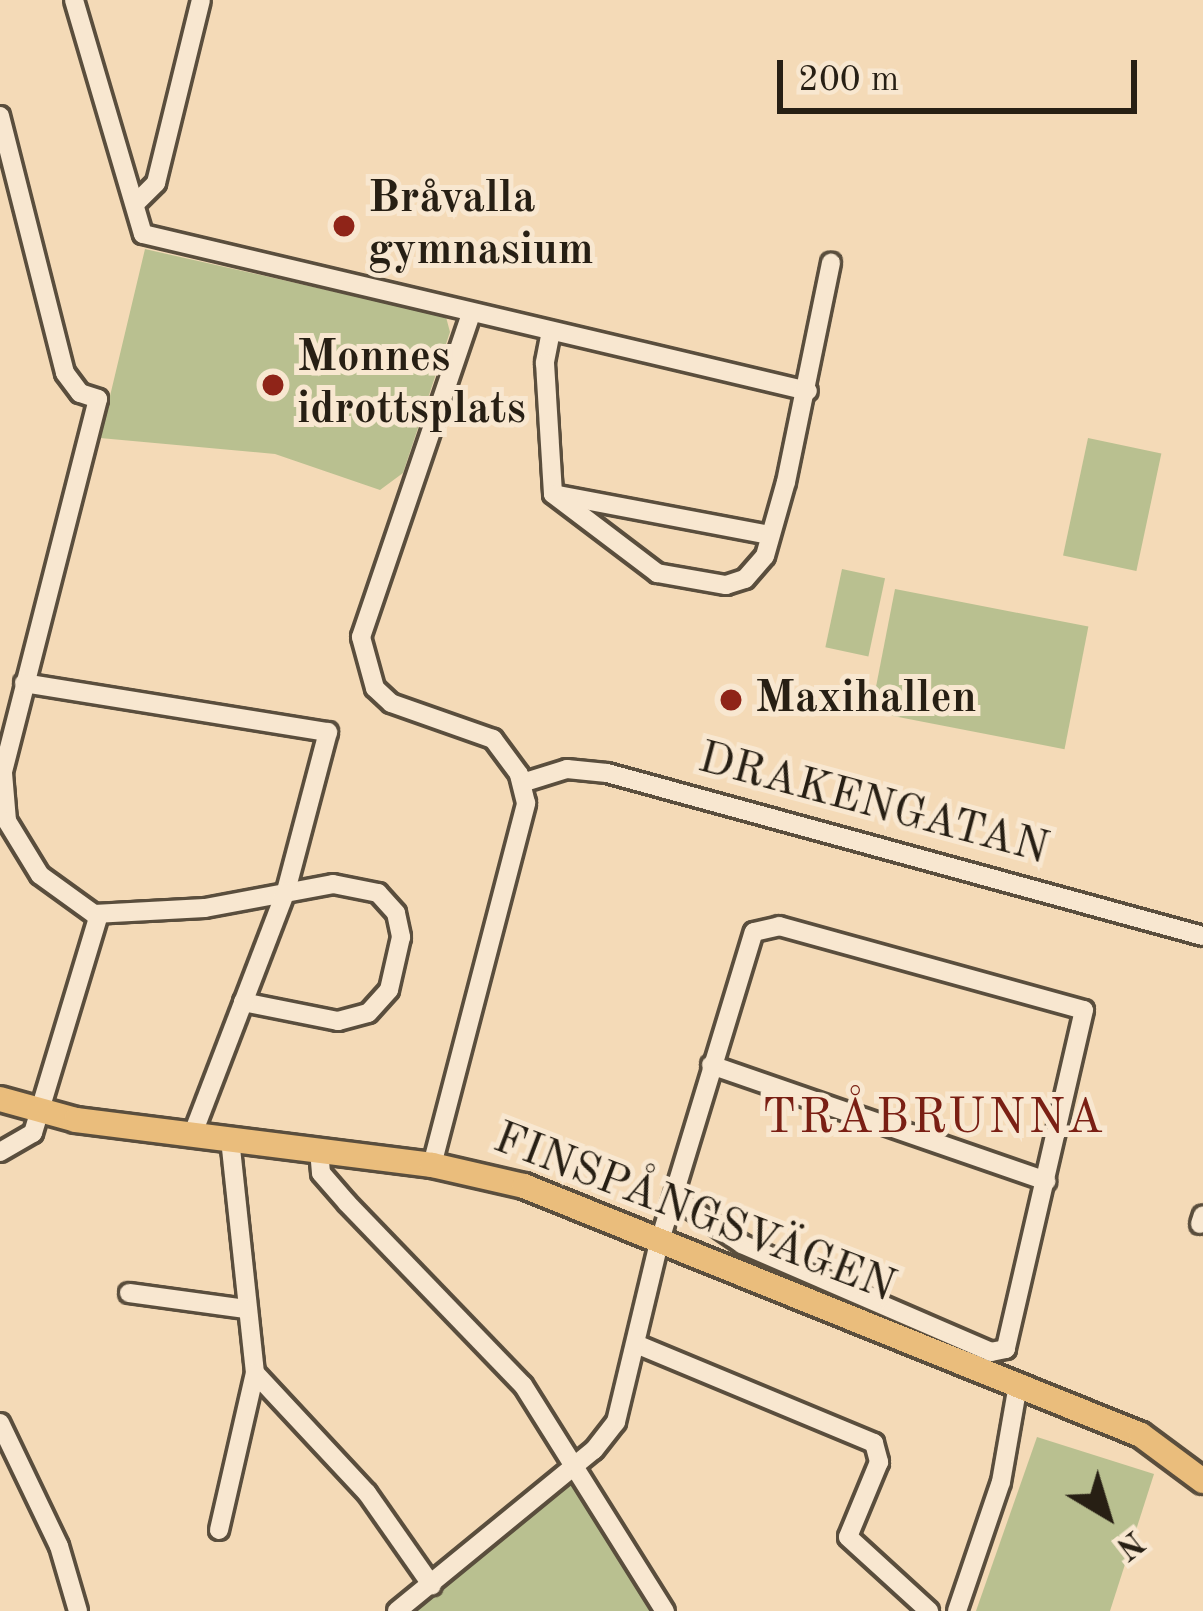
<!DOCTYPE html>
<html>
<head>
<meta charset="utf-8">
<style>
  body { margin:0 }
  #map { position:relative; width:1203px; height:1611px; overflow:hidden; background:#f4dab7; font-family:"Old Standard TT",serif }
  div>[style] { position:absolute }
  .green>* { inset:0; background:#b9c090; transform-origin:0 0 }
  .roads { filter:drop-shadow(3px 0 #5a4e3d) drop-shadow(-3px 0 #5a4e3d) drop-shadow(0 3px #5a4e3d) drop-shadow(0 -3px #5a4e3d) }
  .minor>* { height:18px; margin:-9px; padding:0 9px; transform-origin:9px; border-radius:9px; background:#f8e7d0 }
  .major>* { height:24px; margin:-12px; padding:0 12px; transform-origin:12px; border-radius:12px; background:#eabd7c }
  .dots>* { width:33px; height:33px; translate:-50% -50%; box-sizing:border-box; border:6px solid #f8e7d0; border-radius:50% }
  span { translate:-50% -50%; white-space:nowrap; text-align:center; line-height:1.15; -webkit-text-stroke:10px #f8e7d0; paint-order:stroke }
  .poi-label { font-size:45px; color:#271f14; font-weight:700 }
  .left { translate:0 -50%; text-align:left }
  .street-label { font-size:45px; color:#271f14 }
  .neighbourhood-label { font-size:48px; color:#7a1f14; letter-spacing:3px }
  .north { position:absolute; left:1047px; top:1455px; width:120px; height:120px; -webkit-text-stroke:9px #f8e7d0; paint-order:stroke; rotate:142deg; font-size:33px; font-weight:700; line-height:48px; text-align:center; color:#271f14 }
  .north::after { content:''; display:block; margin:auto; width:42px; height:54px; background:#271f14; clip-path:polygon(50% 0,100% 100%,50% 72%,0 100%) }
  .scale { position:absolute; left:777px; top:60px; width:360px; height:54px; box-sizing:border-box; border:6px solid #271f14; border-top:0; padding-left:15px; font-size:36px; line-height:42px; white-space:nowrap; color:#271f14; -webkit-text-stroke:9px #f8e7d0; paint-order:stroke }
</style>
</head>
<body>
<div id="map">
  <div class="green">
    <div style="clip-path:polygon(145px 249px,446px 317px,450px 332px,403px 473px,380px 490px,275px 454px,100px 438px)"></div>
    <div style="left:1088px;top:438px;width:75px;height:120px;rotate:12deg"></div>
    <div style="left:842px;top:569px;width:44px;height:80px;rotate:12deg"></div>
    <div style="left:895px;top:589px;width:197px;height:125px;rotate:11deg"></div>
    <div style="clip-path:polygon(1037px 1437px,1154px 1474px,1110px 1611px,976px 1611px)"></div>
    <div style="clip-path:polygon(573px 1476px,654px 1611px,411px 1611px,454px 1580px)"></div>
  </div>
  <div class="roads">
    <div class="minor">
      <div style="left:74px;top:0;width:244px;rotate:73.6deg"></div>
      <div style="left:143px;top:234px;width:683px;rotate:13.28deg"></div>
      <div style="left:0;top:116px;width:265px;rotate:75.8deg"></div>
      <div style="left:65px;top:373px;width:25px;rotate:53deg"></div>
      <div style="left:80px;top:393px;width:19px;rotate:18deg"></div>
      <div style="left:98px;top:399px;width:386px;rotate:104.3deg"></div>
      <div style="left:3px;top:773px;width:48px;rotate:85.2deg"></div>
      <div style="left:7px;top:821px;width:63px;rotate:58.6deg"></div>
      <div style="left:40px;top:875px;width:67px;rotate:35.8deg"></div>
      <div style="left:94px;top:914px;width:111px;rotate:-3.1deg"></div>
      <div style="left:205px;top:908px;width:130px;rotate:-10.6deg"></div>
      <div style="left:333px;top:884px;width:46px;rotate:11.3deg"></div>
      <div style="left:378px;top:893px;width:27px;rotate:48deg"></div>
      <div style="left:396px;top:913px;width:25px;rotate:78deg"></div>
      <div style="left:401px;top:937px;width:54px;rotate:102.8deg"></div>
      <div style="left:389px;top:990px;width:31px;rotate:132deg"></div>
      <div style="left:368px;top:1013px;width:31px;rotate:165deg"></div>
      <div style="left:338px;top:1021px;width:97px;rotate:-168.7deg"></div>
      <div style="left:135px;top:204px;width:30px;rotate:-45deg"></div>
      <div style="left:156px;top:183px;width:188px;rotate:-76.2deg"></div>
      <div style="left:551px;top:331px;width:33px;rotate:101deg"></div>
      <div style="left:545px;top:363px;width:131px;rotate:86.5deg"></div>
      <div style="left:553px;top:494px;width:221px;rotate:10.7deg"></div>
      <div style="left:553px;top:494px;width:131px;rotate:37.2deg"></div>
      <div style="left:657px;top:573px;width:70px;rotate:9.9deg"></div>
      <div style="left:726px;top:585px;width:20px;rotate:-18deg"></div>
      <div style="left:745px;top:579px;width:30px;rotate:-49deg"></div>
      <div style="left:765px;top:556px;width:77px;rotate:-74.2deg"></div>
      <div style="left:786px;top:482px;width:224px;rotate:-78.4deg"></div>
      <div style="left:24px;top:683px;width:308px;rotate:9.2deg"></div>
      <div style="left:328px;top:732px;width:164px;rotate:104.8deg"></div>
      <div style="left:286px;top:891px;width:262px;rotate:111deg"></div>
      <div style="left:522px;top:783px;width:47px;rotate:-17.3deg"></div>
      <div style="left:567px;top:769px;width:40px;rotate:5.7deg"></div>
      <div style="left:607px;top:773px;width:618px;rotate:15.3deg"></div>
      <div style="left:711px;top:1065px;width:355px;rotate:19.1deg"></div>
      <div style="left:230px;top:1139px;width:235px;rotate:83.9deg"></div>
      <div style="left:255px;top:1373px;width:164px;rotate:47deg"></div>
      <div style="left:367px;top:1493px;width:113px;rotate:55deg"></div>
      <div style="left:319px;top:1150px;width:23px;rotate:85deg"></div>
      <div style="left:321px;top:1173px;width:40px;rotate:49deg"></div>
      <div style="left:347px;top:1203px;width:253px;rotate:46deg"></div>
      <div style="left:523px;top:1385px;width:267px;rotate:57.9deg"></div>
      <div style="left:0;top:1152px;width:38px;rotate:-30deg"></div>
      <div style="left:33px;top:1133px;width:228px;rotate:-73.2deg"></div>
      <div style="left:432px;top:1165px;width:374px;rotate:-75.4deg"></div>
      <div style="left:526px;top:803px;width:30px;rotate:-104deg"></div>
      <div style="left:519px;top:774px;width:44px;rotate:-126.6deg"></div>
      <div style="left:493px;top:739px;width:108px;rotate:-160.6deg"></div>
      <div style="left:391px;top:703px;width:22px;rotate:-137deg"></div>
      <div style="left:375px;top:688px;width:53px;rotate:-105.4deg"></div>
      <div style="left:361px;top:637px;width:342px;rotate:-71.2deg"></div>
      <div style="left:1200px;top:1224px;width:9px;rotate:-72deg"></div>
      <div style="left:129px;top:1293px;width:118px;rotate:7.8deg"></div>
      <div style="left:636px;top:1344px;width:258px;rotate:22.6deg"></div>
      <div style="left:874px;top:1443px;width:20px;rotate:75deg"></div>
      <div style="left:879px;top:1462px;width:81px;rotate:112.5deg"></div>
      <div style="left:848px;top:1537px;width:110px;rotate:42.4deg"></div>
      <div style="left:0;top:1423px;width:136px;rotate:64.4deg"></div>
      <div style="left:59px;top:1546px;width:68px;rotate:73.7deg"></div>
      <div style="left:219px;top:1530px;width:161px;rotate:-77.1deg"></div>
      <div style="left:397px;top:1611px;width:254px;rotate:-39.3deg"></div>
      <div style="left:594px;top:1450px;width:36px;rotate:-52deg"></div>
      <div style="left:616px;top:1422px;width:180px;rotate:-76.5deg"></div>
      <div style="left:658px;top:1247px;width:329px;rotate:-73.1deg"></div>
      <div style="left:754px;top:932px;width:26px;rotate:-13deg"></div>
      <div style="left:779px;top:926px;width:316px;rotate:15.4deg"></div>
      <div style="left:1084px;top:1010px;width:348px;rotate:103deg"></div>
      <div style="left:1006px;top:1349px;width:15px;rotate:169deg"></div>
      <div style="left:991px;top:1352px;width:271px;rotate:-156.6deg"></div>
      <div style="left:742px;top:1244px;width:81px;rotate:-145.5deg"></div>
      <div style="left:957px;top:1611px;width:136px;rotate:-71.2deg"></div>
      <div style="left:1001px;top:1482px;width:98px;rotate:-80.1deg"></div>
    </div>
    <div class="major">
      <div style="left:0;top:1099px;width:79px;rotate:15.4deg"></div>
      <div style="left:76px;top:1120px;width:359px;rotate:7.2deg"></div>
      <div style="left:432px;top:1165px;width:94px;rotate:12.9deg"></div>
      <div style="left:524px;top:1186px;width:665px;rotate:21.98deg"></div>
      <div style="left:1141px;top:1435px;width:77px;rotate:36.6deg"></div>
    </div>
  </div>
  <div class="dots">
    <div style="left:344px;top:226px;background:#8f2418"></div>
    <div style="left:273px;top:385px;background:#8f2418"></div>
    <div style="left:731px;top:700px;background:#8f2418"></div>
  </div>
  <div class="poi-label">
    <span class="left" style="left:368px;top:226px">Bråvalla<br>gymnasium</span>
    <span class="left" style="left:297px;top:385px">Monnes<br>idrottsplats</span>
    <span class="left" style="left:755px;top:700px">Maxihallen</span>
  </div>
  <div class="street-label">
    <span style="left:873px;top:805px;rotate:15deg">DRAKENGATAN</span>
    <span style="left:694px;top:1214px;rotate:21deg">FINSPÅNGSVÄGEN</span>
  </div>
  <div class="neighbourhood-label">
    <span style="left:934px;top:1120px">TRÅBRUNNA</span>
  </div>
  <div class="north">N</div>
  <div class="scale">200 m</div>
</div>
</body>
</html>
